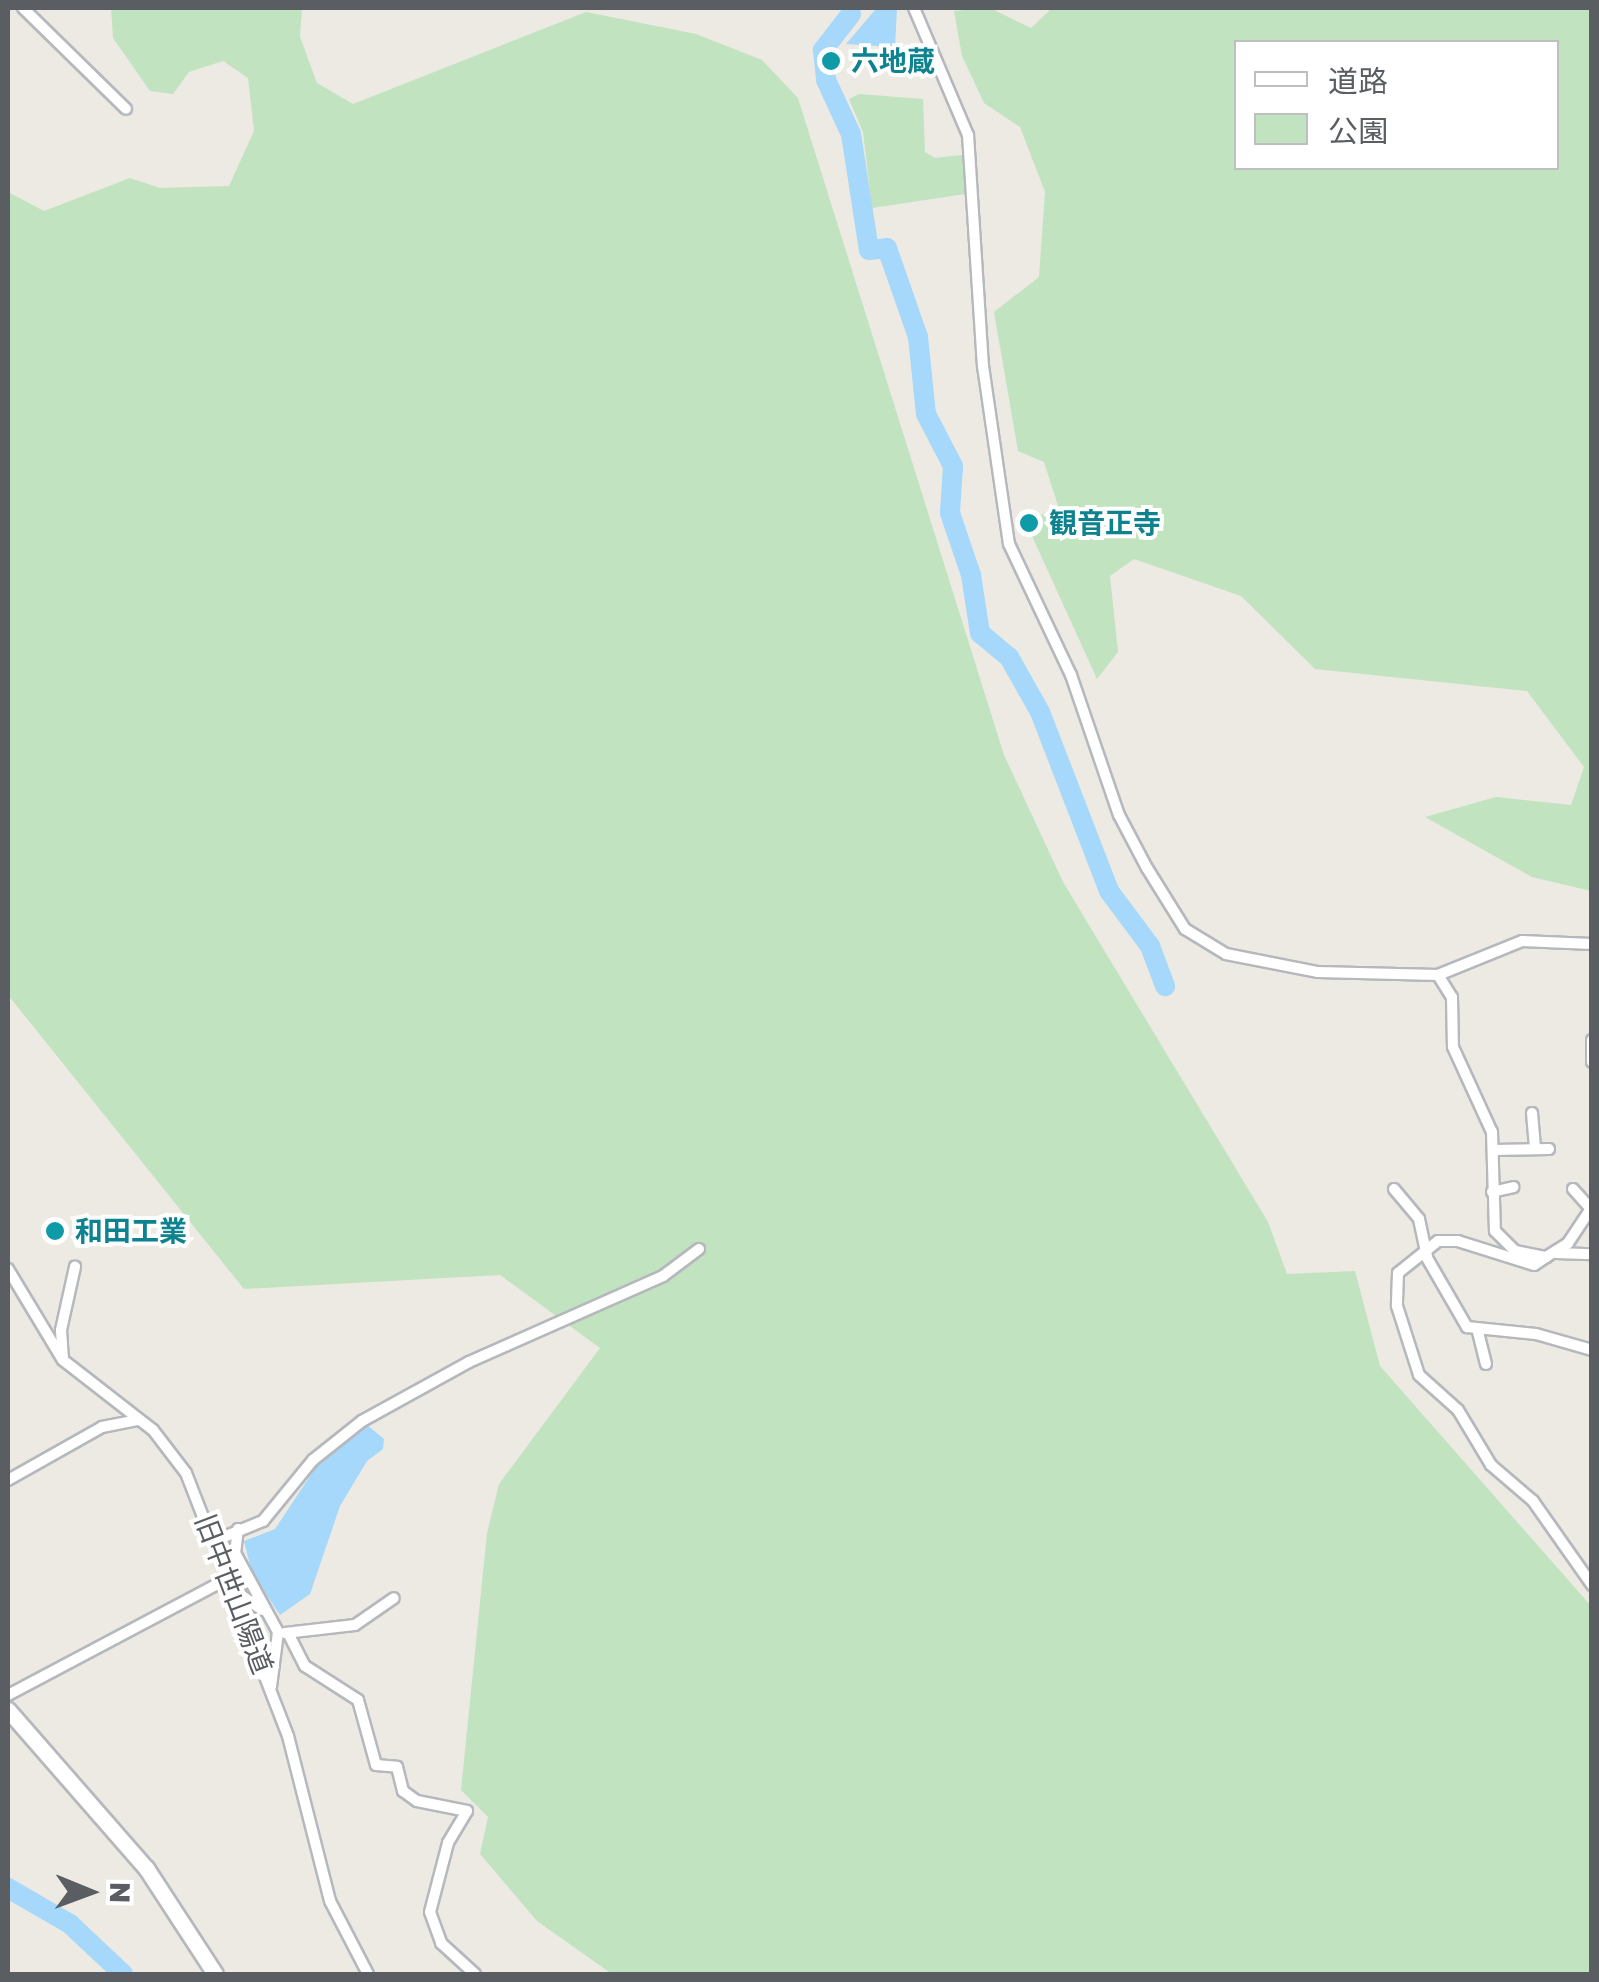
<!DOCTYPE html>
<html>
<head>
<meta charset="utf-8">
<style>
  body { margin:0 }
  #map { position:relative; width:1599px; height:1982px; overflow:hidden; background:#eceae2; font-family:"Golos Text","Noto Sans JP",sans-serif }
  div>[style] { position:absolute }
  .green>* { inset:0; background:#c1e3c0 }
  .water>* { inset:0; background:#a5d8fa }
  .river>* { height:20px; margin:-10px; padding:0 10px; transform-origin:10px; border-radius:10px; background:#a5d8fa }
  .roads { filter:drop-shadow(2px 0 #b5b8bc) drop-shadow(-2px 0 #b5b8bc) drop-shadow(0 2px #b5b8bc) drop-shadow(0 -2px #b5b8bc) }
  .street>* { height:10px; margin:-5px; padding:0 5px; transform-origin:5px; border-radius:5px; background:#fff }
  .secondary>* { height:15px; margin:-7.5px; padding:0 7.5px; transform-origin:7.5px; border-radius:7.5px; background:#fff }
  .dots>* { width:28px; height:28px; translate:-50% -50%; box-sizing:border-box; border:5px solid #fff; border-radius:50% }
  span { translate:-50% -50%; white-space:nowrap; text-align:center; line-height:1.15; -webkit-text-stroke:8px #fff; paint-order:stroke }
  .culture-label { font-size:28px; color:#0d838f; font-weight:700 }
  .left { translate:0 -50%; text-align:left }
  .street-label { font-size:28px; color:#5a5e62 }
  .frame { position:absolute; inset:0; border:10px solid #5a5e62; pointer-events:none }
  .legend { position:absolute; left:1234px; top:40px; width:325px; height:130px; box-sizing:border-box; background:#fff; border:2px solid #bdbfc0; margin:0; padding:12px 18px; list-style:none; font-size:30px; color:#5a5e62 }
  .legend li { display:flex; align-items:center; gap:20px; height:50px }
  .legend b { width:50px; border:2px solid #bdbfc0 }
  .north { position:absolute; left:40px; top:1842px; width:100px; height:100px; -webkit-text-stroke:8px #fff; paint-order:stroke; rotate:91deg; font-size:28px; font-weight:700; line-height:40px; text-align:center; color:#5a5e62 }
  .north::after { content:''; display:block; margin:auto; width:35px; height:45px; background:#5a5e62; clip-path:polygon(50% 0,100% 100%,50% 72%,0 100%) }
</style>
</head>
<body>
<div id="map">
  <div class="green">
    <div style="clip-path:polygon(111px 8px,302px 8px,300px 37px,317px 83px,353px 104px,586px 12px,696px 34px,762px 60px,798px 98px,1004px 755px,1063px 882px,1268px 1222px,1287px 1274px,1355px 1271px,1380px 1366px,1591px 1606px,1591px 1974px,612px 1974px,537px 1921px,480px 1854px,488px 1817px,461px 1790px,487px 1533px,499px 1484px,600px 1348px,500px 1275px,244px 1289px,8px 995px,8px 192px,44px 211px,130px 178px,160px 188px,229px 186px,254px 131px,248px 78px,223px 61px,189px 72px,173px 94px,150px 91px,113px 38px)"></div>
    <div style="clip-path:polygon(evenodd,990px 8px,1031px 28px,1052px 8px,1591px 8px,1591px 891px,1532px 877px,1425px 817px,1496px 797px,1571px 805px,1584px 767px,1527px 691px,1315px 669px,1241px 596px,1134px 559px,1110px 576px,1118px 652px,1097px 679px,1022px 514px,1061px 515px,1044px 462px,1018px 451px,994px 312px,1039px 277px,1045px 192px,1020px 127px,984px 103px,962px 56px,954px 11px,990px 8px,1236px 42px,1556px 42px,1556px 168px,1236px 168px,1236px 42px)"></div>
    <div style="clip-path:polygon(859px 94px,923px 99px,925px 152px,935px 158px,962px 155px,965px 194px,872px 208px,863px 132px,849px 99px)"></div>
  </div>
  <div class="water">
    <div style="clip-path:polygon(897px 8px,895px 47px,846px 44px,875px 10px)"></div>
    <div style="clip-path:polygon(366px 1424px,384px 1439px,383px 1449px,367px 1461px,340px 1506px,310px 1594px,280px 1615px,252px 1573px,244px 1541px,275px 1529px,316px 1467px)"></div>
  </div>
  <div class="river">
    <div style="left:851px;top:14px;width:46px;rotate:127.9deg"></div>
    <div style="left:823px;top:50px;width:30px;rotate:84deg"></div>
    <div style="left:826px;top:80px;width:60px;rotate:65.2deg"></div>
    <div style="left:851px;top:134px;width:117px;rotate:81.2deg"></div>
    <div style="left:869px;top:250px;width:18px;rotate:-6deg"></div>
    <div style="left:887px;top:248px;width:94px;rotate:70.8deg"></div>
    <div style="left:918px;top:337px;width:77px;rotate:84.1deg"></div>
    <div style="left:926px;top:414px;width:59px;rotate:62.6deg"></div>
    <div style="left:953px;top:466px;width:47px;rotate:93.7deg"></div>
    <div style="left:950px;top:513px;width:65px;rotate:71.3deg"></div>
    <div style="left:971px;top:575px;width:59px;rotate:81.2deg"></div>
    <div style="left:980px;top:633px;width:38px;rotate:40deg"></div>
    <div style="left:1009px;top:657px;width:63px;rotate:60.6deg"></div>
    <div style="left:1040px;top:712px;width:192px;rotate:68.9deg"></div>
    <div style="left:1109px;top:891px;width:69px;rotate:53.3deg"></div>
    <div style="left:1150px;top:946px;width:43px;rotate:69.4deg"></div>
    <div style="left:8px;top:1888px;width:72px;rotate:30.1deg"></div>
    <div style="left:70px;top:1924px;width:73px;rotate:43.3deg"></div>
  </div>
  <div class="roads">
    <div class="street">
      <div style="left:23px;top:8px;width:144px;rotate:44.4deg"></div>
      <div style="left:914px;top:8px;width:138px;rotate:67deg"></div>
      <div style="left:968px;top:135px;width:231px;rotate:86.3deg"></div>
      <div style="left:983px;top:366px;width:180px;rotate:81.7deg"></div>
      <div style="left:1009px;top:544px;width:145px;rotate:64.7deg"></div>
      <div style="left:1071px;top:675px;width:148px;rotate:71.1deg"></div>
      <div style="left:1119px;top:815px;width:60px;rotate:62.2deg"></div>
      <div style="left:1147px;top:868px;width:72px;rotate:58.1deg"></div>
      <div style="left:1185px;top:929px;width:48px;rotate:31.4deg"></div>
      <div style="left:1226px;top:954px;width:94px;rotate:11.1deg"></div>
      <div style="left:1318px;top:972px;width:120px;rotate:1.4deg"></div>
      <div style="left:1438px;top:975px;width:26px;rotate:58deg"></div>
      <div style="left:1452px;top:997px;width:50px;rotate:88.9deg"></div>
      <div style="left:1453px;top:1047px;width:94px;rotate:65.4deg"></div>
      <div style="left:1492px;top:1132px;width:99px;rotate:88.3deg"></div>
      <div style="left:1495px;top:1231px;width:28px;rotate:45deg"></div>
      <div style="left:1515px;top:1251px;width:32px;rotate:11deg"></div>
      <div style="left:1546px;top:1257px;width:26px;rotate:-32deg"></div>
      <div style="left:1568px;top:1243px;width:43px;rotate:-56.3deg"></div>
      <div style="left:1438px;top:975px;width:91px;rotate:-22deg"></div>
      <div style="left:1522px;top:941px;width:70px;rotate:2.5deg"></div>
      <div style="left:1592px;top:1040px;width:22px;rotate:90deg"></div>
      <div style="left:1532px;top:1113px;width:34px;rotate:85deg"></div>
      <div style="left:1494px;top:1150px;width:55px;rotate:-1deg"></div>
      <div style="left:1394px;top:1189px;width:39px;rotate:50deg"></div>
      <div style="left:1419px;top:1219px;width:40px;rotate:78deg"></div>
      <div style="left:1427px;top:1258px;width:80px;rotate:59.9deg"></div>
      <div style="left:1467px;top:1327px;width:69px;rotate:5.8deg"></div>
      <div style="left:1536px;top:1334px;width:58px;rotate:15.9deg"></div>
      <div style="left:1573px;top:1189px;width:25px;rotate:48deg"></div>
      <div style="left:1492px;top:1192px;width:22px;rotate:-13deg"></div>
      <div style="left:1556px;top:1253px;width:36px;rotate:2deg"></div>
      <div style="left:1546px;top:1257px;width:14px;rotate:146deg"></div>
      <div style="left:1534px;top:1265px;width:80px;rotate:-162.5deg"></div>
      <div style="left:1458px;top:1241px;width:20px;rotate:180deg"></div>
      <div style="left:1438px;top:1241px;width:51px;rotate:141.3deg"></div>
      <div style="left:1398px;top:1273px;width:33px;rotate:92deg"></div>
      <div style="left:1397px;top:1306px;width:72px;rotate:72.3deg"></div>
      <div style="left:1419px;top:1375px;width:52px;rotate:41.9deg"></div>
      <div style="left:1458px;top:1410px;width:64px;rotate:59deg"></div>
      <div style="left:1491px;top:1465px;width:55px;rotate:40.6deg"></div>
      <div style="left:1533px;top:1501px;width:103px;rotate:54.9deg"></div>
      <div style="left:8px;top:1269px;width:106px;rotate:58.9deg"></div>
      <div style="left:63px;top:1360px;width:114px;rotate:37.9deg"></div>
      <div style="left:153px;top:1430px;width:54px;rotate:52.5deg"></div>
      <div style="left:186px;top:1473px;width:282px;rotate:68.8deg"></div>
      <div style="left:288px;top:1736px;width:170px;rotate:75.7deg"></div>
      <div style="left:330px;top:1901px;width:82px;rotate:62.5deg"></div>
      <div style="left:1478px;top:1332px;width:33px;rotate:76deg"></div>
      <div style="left:63px;top:1359px;width:29px;rotate:-94deg"></div>
      <div style="left:61px;top:1330px;width:65px;rotate:-77.5deg"></div>
      <div style="left:8px;top:1480px;width:108px;rotate:-29.4deg"></div>
      <div style="left:102px;top:1427px;width:37px;rotate:-11deg"></div>
      <div style="left:238px;top:1529px;width:24px;rotate:97deg"></div>
      <div style="left:235px;top:1553px;width:90px;rotate:61.4deg"></div>
      <div style="left:278px;top:1632px;width:55px;rotate:97.3deg"></div>
      <div style="left:214px;top:1541px;width:53px;rotate:-22.2deg"></div>
      <div style="left:263px;top:1521px;width:79px;rotate:-50.7deg"></div>
      <div style="left:313px;top:1460px;width:63px;rotate:-38.5deg"></div>
      <div style="left:362px;top:1421px;width:122px;rotate:-28.9deg"></div>
      <div style="left:469px;top:1362px;width:212px;rotate:-23.9deg"></div>
      <div style="left:663px;top:1276px;width:45px;rotate:-36.9deg"></div>
      <div style="left:231px;top:1588px;width:38px;rotate:35deg"></div>
      <div style="left:285px;top:1633px;width:70px;rotate:-6.5deg"></div>
      <div style="left:355px;top:1625px;width:47px;rotate:-34.7deg"></div>
      <div style="left:288px;top:1633px;width:37px;rotate:63deg"></div>
      <div style="left:305px;top:1666px;width:63px;rotate:32.7deg"></div>
      <div style="left:358px;top:1700px;width:67px;rotate:74.5deg"></div>
      <div style="left:376px;top:1765px;width:21px;rotate:5deg"></div>
      <div style="left:397px;top:1767px;width:25px;rotate:76deg"></div>
      <div style="left:403px;top:1791px;width:17px;rotate:36deg"></div>
      <div style="left:417px;top:1801px;width:51px;rotate:11.3deg"></div>
      <div style="left:467px;top:1811px;width:37px;rotate:121deg"></div>
      <div style="left:448px;top:1843px;width:71px;rotate:104.6deg"></div>
      <div style="left:430px;top:1912px;width:33px;rotate:70deg"></div>
      <div style="left:441px;top:1943px;width:46px;rotate:42.4deg"></div>
      <div style="left:8px;top:1695px;width:248px;rotate:-27.9deg"></div>
    </div>
    <div class="secondary">
      <div style="left:8px;top:1710px;width:210px;rotate:48.9deg"></div>
      <div style="left:146px;top:1868px;width:126px;rotate:56.9deg"></div>
    </div>
  </div>
  <div class="dots">
    <div style="left:831px;top:61px;background:#0f9aa8"></div>
    <div style="left:1029px;top:523px;background:#0f9aa8"></div>
    <div style="left:55px;top:1231px;background:#0f9aa8"></div>
  </div>
  <div class="culture-label">
    <span class="left" style="left:851px;top:61px">六地蔵</span>
    <span class="left" style="left:1049px;top:523px">観音正寺</span>
    <span class="left" style="left:75px;top:1231px">和田工業</span>
  </div>
  <div class="street-label">
    <span style="left:234px;top:1594px;rotate:69deg">旧中世山陽道</span>
  </div>
  <div class="frame"></div>
  <ul class="legend">
  <li><b style="height:12px;background:#fff"></b>道路</li>
  <li><b style="height:28px;background:#c1e3c0"></b>公園</li>
  </ul>
  <div class="north">N</div>
</div>
</body>
</html>
